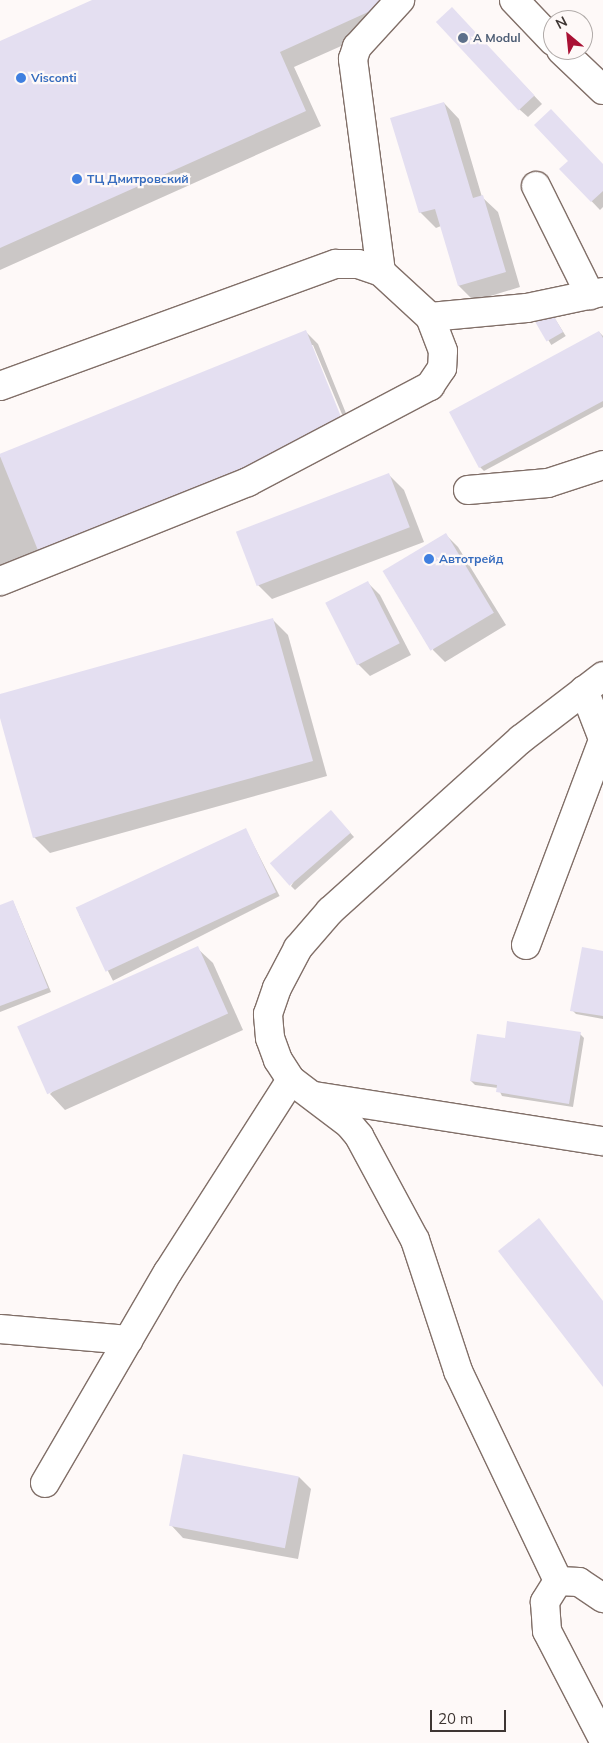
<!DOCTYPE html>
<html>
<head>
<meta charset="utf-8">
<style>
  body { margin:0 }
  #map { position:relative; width:603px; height:1743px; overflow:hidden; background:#fef9f8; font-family:Mulish,sans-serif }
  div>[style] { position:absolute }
  .shadow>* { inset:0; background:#0003; transform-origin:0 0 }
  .building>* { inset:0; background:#e4dff1; transform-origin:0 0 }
  .roads { filter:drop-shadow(1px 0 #816f68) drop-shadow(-1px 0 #816f68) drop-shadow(0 1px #816f68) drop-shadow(0 -1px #816f68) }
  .minor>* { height:28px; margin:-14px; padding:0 14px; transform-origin:14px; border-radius:14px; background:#fff }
  .dots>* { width:14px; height:14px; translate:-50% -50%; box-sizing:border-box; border:2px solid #fef9f8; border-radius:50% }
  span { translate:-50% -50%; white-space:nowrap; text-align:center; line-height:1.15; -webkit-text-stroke:4.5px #fef9f8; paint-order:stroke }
  .service-label { font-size:12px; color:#4e5e75; font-weight:700 }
  .left { translate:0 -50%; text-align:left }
  .shop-label { font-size:12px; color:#366cbe; font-weight:700 }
  .north { position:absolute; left:543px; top:10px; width:50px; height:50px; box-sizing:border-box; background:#fef9f8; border:1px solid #b1aba9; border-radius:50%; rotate:332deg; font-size:14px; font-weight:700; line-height:20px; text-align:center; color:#3e3633 }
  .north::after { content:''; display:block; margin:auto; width:18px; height:22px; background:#a91134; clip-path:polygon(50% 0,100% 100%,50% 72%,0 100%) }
  .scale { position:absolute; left:430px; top:1710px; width:76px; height:22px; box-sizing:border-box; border:2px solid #3e3633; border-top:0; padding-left:6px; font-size:15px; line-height:18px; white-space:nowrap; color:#3e3633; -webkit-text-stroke:4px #fef9f8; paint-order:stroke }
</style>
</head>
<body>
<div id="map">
  <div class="shadow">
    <div style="clip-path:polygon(95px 0,394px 0,402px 19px,294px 67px,321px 126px,0 270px,0 43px)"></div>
    <div style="clip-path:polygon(460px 17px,542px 104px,528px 117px,519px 109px)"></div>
    <div style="clip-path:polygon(444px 103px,459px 119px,482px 197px,498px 212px,520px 287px,474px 301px,459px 286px,441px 226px,436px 228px,420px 212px)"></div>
    <div style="clip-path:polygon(603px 166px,603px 207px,600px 210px,561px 169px)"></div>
    <div style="left:552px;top:314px;width:26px;height:17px;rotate:58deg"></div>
    <div style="clip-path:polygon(evenodd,306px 332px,318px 344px,356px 438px,0 584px,0 457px,306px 332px,311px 345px,313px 345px,349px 431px,346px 432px,311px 345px)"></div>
    <div style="clip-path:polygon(599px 332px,603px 336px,603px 407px,484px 471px,480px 467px)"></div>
    <div style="clip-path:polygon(389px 475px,404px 490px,424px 542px,272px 599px,257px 584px)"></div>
    <div style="clip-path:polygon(445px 534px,458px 547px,506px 625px,445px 662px,433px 650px)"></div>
    <div style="clip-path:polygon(368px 583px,380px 595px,411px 655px,370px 676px,358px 664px)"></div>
    <div style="clip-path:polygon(273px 620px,288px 635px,327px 776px,50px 853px,34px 837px,0 713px,0 696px)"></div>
    <div style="clip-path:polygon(335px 816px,354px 837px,295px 890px,291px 886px)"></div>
    <div style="left:246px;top:830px;width:74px;height:187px;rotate:63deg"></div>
    <div style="clip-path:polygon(13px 901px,51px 992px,0 1012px,0 907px)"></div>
    <div style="clip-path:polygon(197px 948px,213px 963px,243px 1030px,65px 1110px,50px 1094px)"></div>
    <div style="clip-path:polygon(603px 952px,603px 1019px,576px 1014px,572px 1010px)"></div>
    <div style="clip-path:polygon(580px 1034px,584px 1038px,573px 1107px,502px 1096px,498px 1088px,475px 1085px,471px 1081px,506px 1040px)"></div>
    <div style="clip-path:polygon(299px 1477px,311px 1489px,298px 1559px,183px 1538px,171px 1525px)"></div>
  </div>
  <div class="building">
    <div style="clip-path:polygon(92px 0,386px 0,388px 3px,280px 52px,306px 111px,0 248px,0 41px)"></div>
    <div style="left:452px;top:7px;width:121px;height:22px;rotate:47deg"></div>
    <div style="clip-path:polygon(444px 102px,473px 198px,483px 195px,506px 272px,458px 286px,435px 209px,419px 213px,390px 118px)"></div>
    <div style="clip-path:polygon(551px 109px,603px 164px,603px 191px,591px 202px,559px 169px,568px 161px,534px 125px)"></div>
    <div style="left:552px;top:313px;width:22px;height:19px;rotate:60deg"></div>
    <div style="left:306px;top:330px;width:104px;height:331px;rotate:68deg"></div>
    <div style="clip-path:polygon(599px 331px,603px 338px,603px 401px,479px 468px,449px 412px)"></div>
    <div style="left:389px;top:473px;width:58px;height:164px;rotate:69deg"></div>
    <div style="left:446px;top:533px;width:93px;height:74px;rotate:59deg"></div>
    <div style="left:368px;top:581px;width:70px;height:48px;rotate:63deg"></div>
    <div style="clip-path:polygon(273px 618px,313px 761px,33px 838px,0 718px,0 694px)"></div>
    <div style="left:331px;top:810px;width:30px;height:81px;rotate:49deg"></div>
    <div style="left:246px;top:828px;width:71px;height:188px;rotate:65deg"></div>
    <div style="clip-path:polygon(13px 900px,48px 988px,0 1006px,0 905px)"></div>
    <div style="left:198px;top:946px;width:74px;height:198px;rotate:66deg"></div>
    <div style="clip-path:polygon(582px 947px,603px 951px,603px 1016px,570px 1011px)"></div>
    <div style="clip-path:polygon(507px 1021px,581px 1032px,569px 1104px,496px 1092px,497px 1085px,470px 1081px,477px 1034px,505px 1038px)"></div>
    <div style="clip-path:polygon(539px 1218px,603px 1301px,603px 1387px,498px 1251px)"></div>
    <div style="left:183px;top:1454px;width:118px;height:73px;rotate:11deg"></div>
  </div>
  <div class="roads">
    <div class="minor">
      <div style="left:514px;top:0;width:57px;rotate:46.4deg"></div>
      <div style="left:561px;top:50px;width:58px;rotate:43.6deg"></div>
      <div style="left:536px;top:186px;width:122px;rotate:63.6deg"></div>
      <div style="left:381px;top:272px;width:215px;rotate:-97.5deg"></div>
      <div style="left:353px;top:59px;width:13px;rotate:-72deg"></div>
      <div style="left:357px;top:47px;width:64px;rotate:-47.5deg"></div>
      <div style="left:430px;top:317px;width:97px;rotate:-5.3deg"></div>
      <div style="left:527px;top:308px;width:78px;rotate:-11.9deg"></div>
      <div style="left:0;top:386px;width:357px;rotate:-20deg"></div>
      <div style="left:336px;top:264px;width:22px"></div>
      <div style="left:358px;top:264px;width:24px;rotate:19deg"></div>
      <div style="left:381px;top:272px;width:67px;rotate:42.6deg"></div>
      <div style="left:430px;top:317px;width:36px;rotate:69deg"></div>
      <div style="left:443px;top:351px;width:17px;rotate:93deg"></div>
      <div style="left:442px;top:368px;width:22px;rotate:124deg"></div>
      <div style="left:430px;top:386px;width:206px;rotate:152.2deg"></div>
      <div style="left:248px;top:482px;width:267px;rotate:158.2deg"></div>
      <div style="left:468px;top:490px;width:80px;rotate:-5deg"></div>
      <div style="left:548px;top:483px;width:58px;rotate:-18.1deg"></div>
      <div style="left:584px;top:690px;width:53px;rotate:68.8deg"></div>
      <div style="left:526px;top:945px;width:219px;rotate:-69.4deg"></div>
      <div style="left:291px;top:1080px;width:73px;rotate:37.2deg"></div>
      <div style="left:349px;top:1124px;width:16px;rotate:50deg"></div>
      <div style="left:359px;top:1136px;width:118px;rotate:61.7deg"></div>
      <div style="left:415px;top:1240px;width:138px;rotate:71.8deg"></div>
      <div style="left:458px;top:1371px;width:233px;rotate:64.5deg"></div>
      <div style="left:558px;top:1581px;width:21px;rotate:3deg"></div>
      <div style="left:579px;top:1582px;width:29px;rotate:34deg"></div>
      <div style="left:314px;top:1096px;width:292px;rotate:8.9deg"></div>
      <div style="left:0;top:1329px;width:129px;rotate:4.9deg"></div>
      <div style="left:45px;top:1483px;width:244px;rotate:-59.8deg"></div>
      <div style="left:168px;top:1272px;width:228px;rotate:-57.4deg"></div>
      <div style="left:291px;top:1080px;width:24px;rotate:-123deg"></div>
      <div style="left:278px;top:1060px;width:23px;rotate:-110deg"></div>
      <div style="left:270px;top:1038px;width:24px;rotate:-95deg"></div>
      <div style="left:268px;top:1014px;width:28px;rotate:-71deg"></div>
      <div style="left:277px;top:988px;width:45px;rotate:-62.3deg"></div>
      <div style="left:298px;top:948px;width:49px;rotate:-49.1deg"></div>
      <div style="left:330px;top:911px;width:257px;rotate:-42deg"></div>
      <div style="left:521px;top:739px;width:103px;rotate:-37.5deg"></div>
      <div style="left:558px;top:1581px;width:25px;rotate:122deg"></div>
      <div style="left:545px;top:1602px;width:29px;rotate:86deg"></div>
      <div style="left:547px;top:1631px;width:122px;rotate:62.6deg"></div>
    </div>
  </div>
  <div class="dots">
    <div style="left:463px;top:38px;background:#5c6f8a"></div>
    <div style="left:21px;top:78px;background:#3f7fe0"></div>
    <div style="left:77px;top:179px;background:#3f7fe0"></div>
    <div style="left:429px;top:559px;background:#3f7fe0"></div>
  </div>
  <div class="service-label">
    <span class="left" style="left:473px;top:38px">A Modul</span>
  </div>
  <div class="shop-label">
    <span class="left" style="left:31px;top:78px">Visconti</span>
    <span class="left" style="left:87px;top:179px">ТЦ Дмитровский</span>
    <span class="left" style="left:439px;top:559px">Автотрейд</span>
  </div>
  <div class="north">N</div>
  <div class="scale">20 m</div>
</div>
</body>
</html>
